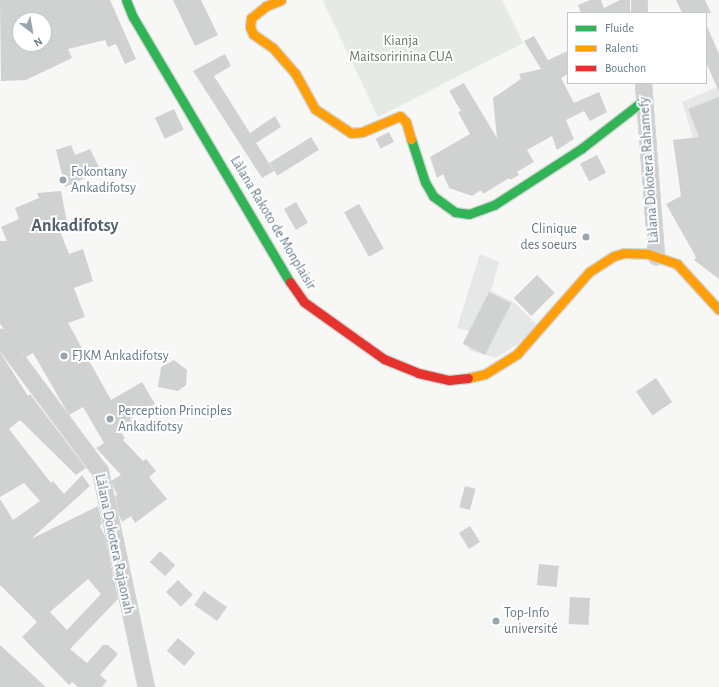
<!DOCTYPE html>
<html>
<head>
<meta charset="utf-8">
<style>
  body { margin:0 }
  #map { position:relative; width:719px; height:687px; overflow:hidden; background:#f7f7f6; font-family:"Alegreya Sans",sans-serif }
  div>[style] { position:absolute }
  .built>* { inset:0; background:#e6e7e7 }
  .green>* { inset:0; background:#e6eae4 }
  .building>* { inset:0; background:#d0d2d2; transform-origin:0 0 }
  .roads { filter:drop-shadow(1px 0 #d3d5d5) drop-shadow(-1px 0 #d3d5d5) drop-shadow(0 1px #d3d5d5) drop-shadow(0 -1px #d3d5d5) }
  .street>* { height:15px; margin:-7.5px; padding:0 7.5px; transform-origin:7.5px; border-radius:7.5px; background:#cfd0d1 }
  .fast>* { height:9px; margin:-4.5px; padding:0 4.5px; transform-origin:4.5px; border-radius:4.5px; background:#30b455 }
  .slow>* { height:9px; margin:-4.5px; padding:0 4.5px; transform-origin:4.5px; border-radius:4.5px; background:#ff9f0a }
  .jam>* { height:9px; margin:-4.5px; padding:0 4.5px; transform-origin:4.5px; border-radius:4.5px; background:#e5322d }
  .dots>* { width:11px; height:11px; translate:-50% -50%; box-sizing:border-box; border:2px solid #fff; border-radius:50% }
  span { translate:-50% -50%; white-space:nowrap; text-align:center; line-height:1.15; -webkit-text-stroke:4px #fff; paint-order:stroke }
  .park-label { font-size:14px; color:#667a60 }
  .street-label { font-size:14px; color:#657988 }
  .poi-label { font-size:14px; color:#657988 }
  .left { translate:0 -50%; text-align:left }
  .right { translate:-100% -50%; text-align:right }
  .district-label { font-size:18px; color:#54626c; font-weight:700 }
  .legend { position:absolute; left:567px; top:12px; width:140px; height:72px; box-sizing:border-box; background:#fff; border:1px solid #c1c9cf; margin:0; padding:5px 7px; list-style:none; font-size:12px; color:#657988 }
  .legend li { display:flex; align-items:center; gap:8px; height:20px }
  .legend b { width:20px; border:1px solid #c1c9cf }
  .north { position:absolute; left:12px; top:12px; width:40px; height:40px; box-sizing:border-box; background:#fff; border:1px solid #c1c9cf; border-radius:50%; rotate:149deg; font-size:11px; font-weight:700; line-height:16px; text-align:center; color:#657988 }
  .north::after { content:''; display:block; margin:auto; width:14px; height:18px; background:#98a5ae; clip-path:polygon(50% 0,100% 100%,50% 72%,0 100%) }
</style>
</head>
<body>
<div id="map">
  <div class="built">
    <div style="clip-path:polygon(719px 86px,719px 186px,708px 187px,682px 102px)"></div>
    <div style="clip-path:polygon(480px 254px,499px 262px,491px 291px,515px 303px,541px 329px,496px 358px,469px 350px,473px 332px,457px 328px)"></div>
  </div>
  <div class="green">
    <div style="clip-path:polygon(327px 0,502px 0,523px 43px,378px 117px,323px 1px)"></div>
  </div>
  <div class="building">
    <div style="clip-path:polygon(evenodd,0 0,110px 0,136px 59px,125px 64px,116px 44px,108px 47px,105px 40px,68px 49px,72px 58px,26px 80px,1px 81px,0 0,20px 20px,44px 20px,44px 44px,20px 44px,20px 20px)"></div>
    <div style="clip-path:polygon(173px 0,201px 0,218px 35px,195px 46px)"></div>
    <div style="clip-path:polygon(590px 0,601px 0,604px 8px,620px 0,630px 0,630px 13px,581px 13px,578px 5px)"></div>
    <div style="clip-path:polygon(676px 0,705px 0,711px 13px,682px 13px)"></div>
    <div style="clip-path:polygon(706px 24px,719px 54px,719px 92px,706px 62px)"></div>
    <div style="clip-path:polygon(534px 36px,548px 60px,568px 51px,568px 74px,561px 78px,574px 103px,599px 92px,607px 112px,590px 121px,584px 111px,566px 120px,574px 139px,557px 150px,552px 136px,527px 150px,534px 162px,517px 172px,519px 175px,510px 180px,509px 178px,483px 194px,481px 190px,472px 196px,449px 188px,443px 174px,437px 178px,430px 157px,470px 134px,458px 112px,461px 111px,449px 91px,464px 83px,497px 138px,493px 98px,521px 79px,519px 74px,541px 69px,524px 41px)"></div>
    <div style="clip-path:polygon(225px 54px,231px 66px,214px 76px,250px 133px,275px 116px,281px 127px,256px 143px,274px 171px,262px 178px,193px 71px)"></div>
    <div style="clip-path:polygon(719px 97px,719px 279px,694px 260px,696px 257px,666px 204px,681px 196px,673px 140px,699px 137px,688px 109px)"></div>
    <div style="left:174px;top:109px;width:23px;height:21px;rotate:65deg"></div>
    <div style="left:389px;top:132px;width:11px;height:15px;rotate:63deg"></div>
    <div style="left:311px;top:137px;width:15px;height:49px;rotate:58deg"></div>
    <div style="clip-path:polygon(71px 145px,75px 155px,90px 149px,101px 171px,65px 187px,56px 150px)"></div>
    <div style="left:597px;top:155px;width:20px;height:19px;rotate:63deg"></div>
    <div style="clip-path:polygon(61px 191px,68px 228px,60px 231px,69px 254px,83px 249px,93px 281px,74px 288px,85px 317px,68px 323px,111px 400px,142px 382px,155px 404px,130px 419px,132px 422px,119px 430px,125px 438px,123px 440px,143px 461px,146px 459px,156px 471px,149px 477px,167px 499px,135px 523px,131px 516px,122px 522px,119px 515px,115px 496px,117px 495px,111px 481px,121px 475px,96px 448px,104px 443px,83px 407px,69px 415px,33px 353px,26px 357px,0 324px,0 241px,7px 241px,1px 227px,19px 219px,15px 208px,39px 198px,37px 193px)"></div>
    <div style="left:296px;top:202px;width:24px;height:14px;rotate:60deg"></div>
    <div style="left:359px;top:204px;width:51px;height:17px;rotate:61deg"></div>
    <div style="left:537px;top:275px;width:25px;height:33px;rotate:45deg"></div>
    <div style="left:489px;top:292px;width:25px;height:58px;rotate:27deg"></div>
    <div style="clip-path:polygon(evenodd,0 352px,28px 396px,30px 394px,86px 468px,76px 475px,20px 420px,9px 429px,51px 483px,53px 481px,64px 494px,82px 475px,90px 486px,31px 539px,98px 506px,102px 524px,100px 526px,105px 536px,118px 599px,70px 649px,87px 663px,103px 645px,108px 645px,118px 654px,100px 675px,107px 681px,102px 687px,78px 687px,72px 682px,69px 685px,22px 637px,37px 622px,0 585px,0 499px,13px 520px,40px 501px,24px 483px,0 497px,0 352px,88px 579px,101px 594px,67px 630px,50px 612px,88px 579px)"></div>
    <div style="clip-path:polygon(174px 360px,187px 370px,186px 385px,178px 391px,158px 387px,161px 367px)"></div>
    <div style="left:656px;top:378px;width:29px;height:24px;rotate:56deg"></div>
    <div style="left:465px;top:486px;width:11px;height:22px;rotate:15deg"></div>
    <div style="left:470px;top:526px;width:19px;height:13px;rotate:58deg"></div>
    <div style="left:160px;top:551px;width:21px;height:15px;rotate:43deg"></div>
    <div style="left:539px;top:564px;width:20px;height:21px;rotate:6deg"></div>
    <div style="left:178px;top:580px;width:21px;height:17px;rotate:45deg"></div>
    <div style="left:204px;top:591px;width:28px;height:17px;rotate:35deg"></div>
    <div style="left:570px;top:597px;width:20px;height:27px;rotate:3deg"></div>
    <div style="left:178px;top:638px;width:23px;height:17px;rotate:41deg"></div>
    <div style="clip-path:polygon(0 645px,46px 687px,0 687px)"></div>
  </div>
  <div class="roads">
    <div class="street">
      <div style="left:639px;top:0;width:13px;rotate:90deg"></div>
      <div style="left:643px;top:83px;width:174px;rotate:85.7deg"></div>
      <div style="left:0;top:337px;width:167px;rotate:53.3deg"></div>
      <div style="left:100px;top:471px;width:221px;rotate:78deg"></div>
    </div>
    <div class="fast">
      <div style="left:126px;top:0;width:18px;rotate:68deg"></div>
      <div style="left:133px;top:17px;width:308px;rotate:59.4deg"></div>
      <div style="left:411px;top:139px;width:45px;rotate:72deg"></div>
      <div style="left:425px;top:182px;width:16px;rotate:60deg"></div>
      <div style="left:433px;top:196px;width:27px;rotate:36deg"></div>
      <div style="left:455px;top:212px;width:14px;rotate:8deg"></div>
      <div style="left:469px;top:214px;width:27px;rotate:-20deg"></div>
      <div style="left:494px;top:205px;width:105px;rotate:-32.9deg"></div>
      <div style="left:582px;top:148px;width:78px;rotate:-37.7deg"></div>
    </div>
    <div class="slow">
      <div style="left:281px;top:0;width:16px;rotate:158deg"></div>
      <div style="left:266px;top:6px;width:19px;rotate:141deg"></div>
      <div style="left:251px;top:18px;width:9px;rotate:96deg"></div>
      <div style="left:250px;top:27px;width:8px;rotate:67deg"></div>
      <div style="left:253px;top:34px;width:24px;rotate:35deg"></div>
      <div style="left:273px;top:48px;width:33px;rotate:49deg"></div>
      <div style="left:295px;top:73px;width:41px;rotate:60.9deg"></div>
      <div style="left:315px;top:109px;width:43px;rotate:33.7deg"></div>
      <div style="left:351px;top:133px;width:11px;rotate:-5deg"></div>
      <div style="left:362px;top:132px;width:41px;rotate:-22.8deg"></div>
      <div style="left:400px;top:116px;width:8px;rotate:45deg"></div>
      <div style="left:406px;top:122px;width:18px;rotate:74deg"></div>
      <div style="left:468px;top:378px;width:17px;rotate:-13deg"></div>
      <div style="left:485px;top:374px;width:38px;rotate:-32deg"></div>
      <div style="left:517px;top:354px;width:109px;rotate:-48.7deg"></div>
      <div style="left:589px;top:272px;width:30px;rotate:-33deg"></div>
      <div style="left:614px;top:256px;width:10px;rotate:-17deg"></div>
      <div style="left:624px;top:253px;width:24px;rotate:2deg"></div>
      <div style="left:648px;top:254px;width:31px;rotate:19deg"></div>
      <div style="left:677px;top:264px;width:62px;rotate:47.6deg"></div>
    </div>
    <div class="jam">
      <div style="left:290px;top:282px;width:24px;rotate:55deg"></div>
      <div style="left:304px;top:302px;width:98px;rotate:35.5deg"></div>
      <div style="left:384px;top:359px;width:37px;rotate:22deg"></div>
      <div style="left:418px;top:373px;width:32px;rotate:13deg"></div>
      <div style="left:449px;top:380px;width:19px;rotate:-6deg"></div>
    </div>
  </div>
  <div class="dots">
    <div style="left:63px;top:180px;background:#98a5ae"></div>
    <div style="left:586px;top:237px;background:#98a5ae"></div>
    <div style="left:64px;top:356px;background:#98a5ae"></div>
    <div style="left:110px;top:419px;background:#98a5ae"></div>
    <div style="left:496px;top:621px;background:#98a5ae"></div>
  </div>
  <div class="park-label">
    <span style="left:401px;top:49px">Kianja<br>Maitsoririnina CUA</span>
  </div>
  <div class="street-label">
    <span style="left:649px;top:170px;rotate:-94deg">Làlana Dokotera Rahamefy</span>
    <span style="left:273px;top:223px;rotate:59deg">Làlana Rakoto de Monplaisir</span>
    <span style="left:114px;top:544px;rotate:78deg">Làlana Dokotera Rajaonah</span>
  </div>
  <div class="poi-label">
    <span class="left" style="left:71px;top:180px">Fokontany<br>Ankadifotsy</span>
    <span class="right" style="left:577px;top:237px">Clinique<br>des soeurs</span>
    <span class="left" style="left:72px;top:356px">FJKM Ankadifotsy</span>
    <span class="left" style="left:118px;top:419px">Perception Principles<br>Ankadifotsy</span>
    <span class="left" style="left:504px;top:621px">Top-Info<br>université</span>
  </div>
  <div class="district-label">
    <span style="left:75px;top:226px">Ankadifotsy</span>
  </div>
  <ul class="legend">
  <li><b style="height:5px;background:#30b455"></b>Fluide</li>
  <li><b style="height:5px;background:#ff9f0a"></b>Ralenti</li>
  <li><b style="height:5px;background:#e5322d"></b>Bouchon</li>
  </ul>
  <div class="north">N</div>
</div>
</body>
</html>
